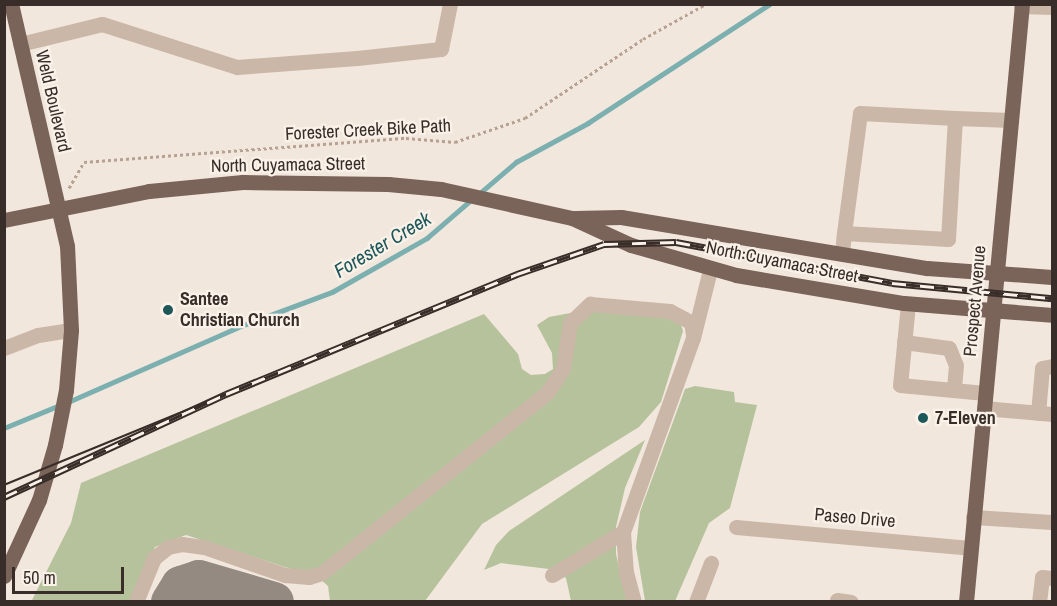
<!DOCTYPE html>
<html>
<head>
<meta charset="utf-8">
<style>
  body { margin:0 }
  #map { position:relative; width:1057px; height:606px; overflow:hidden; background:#f2e7dc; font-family:"Archivo Narrow",sans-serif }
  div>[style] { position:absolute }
  .green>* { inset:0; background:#b6c29c }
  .stream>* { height:4.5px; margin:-2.25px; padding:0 2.25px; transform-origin:2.25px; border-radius:2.25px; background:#7bafb0 }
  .taxiway>* { height:40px; margin:-20px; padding:0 20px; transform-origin:20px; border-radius:20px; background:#958a82 }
  .path>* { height:3px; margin-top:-1.5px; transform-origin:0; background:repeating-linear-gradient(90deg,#b7a192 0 3px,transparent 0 6px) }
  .minor>* { height:15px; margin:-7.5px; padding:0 7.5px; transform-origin:7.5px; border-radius:7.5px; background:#cbb7a8 }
  .major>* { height:15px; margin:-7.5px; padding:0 7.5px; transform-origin:7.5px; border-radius:7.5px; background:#7a6359 }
  .tram>* { height:1.5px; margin:-0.75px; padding:0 0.75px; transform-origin:0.75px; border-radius:0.75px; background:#382d28 }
  .rail>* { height:7px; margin-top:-3.5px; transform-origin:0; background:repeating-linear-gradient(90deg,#faf2e9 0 14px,#382d28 0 28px); box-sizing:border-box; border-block:2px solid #382d28 }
  .dots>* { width:16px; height:16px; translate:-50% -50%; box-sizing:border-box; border:3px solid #faf2e9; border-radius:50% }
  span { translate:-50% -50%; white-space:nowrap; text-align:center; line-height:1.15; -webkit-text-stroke:4.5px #faf2e9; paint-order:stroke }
  .street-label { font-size:18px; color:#382d28 }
  .poi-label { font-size:18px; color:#382d28; font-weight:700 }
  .left { translate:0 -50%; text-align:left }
  .water-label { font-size:20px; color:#1d575a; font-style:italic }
  .frame { position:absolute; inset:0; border:6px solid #382d28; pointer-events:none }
  .scale { position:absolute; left:12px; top:567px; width:112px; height:27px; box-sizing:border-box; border:3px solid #382d28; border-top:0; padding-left:8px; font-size:18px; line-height:21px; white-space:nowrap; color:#382d28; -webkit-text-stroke:4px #faf2e9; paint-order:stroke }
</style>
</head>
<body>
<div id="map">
  <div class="green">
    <div style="clip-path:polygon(592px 309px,665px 317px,681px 325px,683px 331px,661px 402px,639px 427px,482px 524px,425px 601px,330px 601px,328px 586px,319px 578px,186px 535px,155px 547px,131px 601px,31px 602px,71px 523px,81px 483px,484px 314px,518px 354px,522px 369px,531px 375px,545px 374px,553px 369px,552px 353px,537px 325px,549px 317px)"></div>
    <div style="clip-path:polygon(695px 386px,734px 392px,735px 402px,757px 405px,730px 508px,709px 523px,675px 601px,645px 601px,636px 547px,640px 512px,685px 389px)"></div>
    <div style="clip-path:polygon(645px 440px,625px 488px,616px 527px,616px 554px,627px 601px,571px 601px,566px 578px,549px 569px,501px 563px,484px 570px,496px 545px,509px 531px)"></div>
  </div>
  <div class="stream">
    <div style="left:480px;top:193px;width:48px;rotate:-40.7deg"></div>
    <div style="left:516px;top:162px;width:82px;rotate:-28.4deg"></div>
    <div style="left:588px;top:123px;width:217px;rotate:-33.2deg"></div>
    <div style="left:68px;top:402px;width:189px;rotate:-23.7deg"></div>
    <div style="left:241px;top:326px;width:97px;rotate:-20.5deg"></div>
    <div style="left:332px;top:292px;width:109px;rotate:-29.6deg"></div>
    <div style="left:427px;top:238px;width:58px;rotate:-40.8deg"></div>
    <div style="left:4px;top:428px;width:61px;rotate:-22.3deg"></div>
  </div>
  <div class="taxiway">
    <div style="left:171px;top:602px;width:19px;rotate:-58deg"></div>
    <div style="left:181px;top:586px;width:19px;rotate:-18deg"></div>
    <div style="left:199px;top:580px;width:78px;rotate:16.3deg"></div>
  </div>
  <div class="path">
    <div style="left:69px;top:188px;width:30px;rotate:-60deg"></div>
    <div style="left:84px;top:162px;width:323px;rotate:-4.3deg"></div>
    <div style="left:406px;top:138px;width:49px;rotate:4.7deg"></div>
    <div style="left:455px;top:142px;width:74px;rotate:-18.9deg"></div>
    <div style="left:525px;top:118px;width:142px;rotate:-33.8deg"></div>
    <div style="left:643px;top:39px;width:72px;rotate:-29.1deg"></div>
  </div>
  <div class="minor">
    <div style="left:1021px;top:6px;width:31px;rotate:2deg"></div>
    <div style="left:20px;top:44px;width:84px;rotate:-13.7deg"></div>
    <div style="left:102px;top:24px;width:142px;rotate:17.7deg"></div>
    <div style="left:237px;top:67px;width:120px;rotate:-4.3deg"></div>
    <div style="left:357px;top:58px;width:84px;rotate:-6.1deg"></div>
    <div style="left:441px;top:49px;width:46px;rotate:-78.7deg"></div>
    <div style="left:955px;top:118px;width:56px;rotate:2deg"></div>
    <div style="left:842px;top:254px;width:21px;rotate:-85deg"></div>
    <div style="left:844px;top:233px;width:121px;rotate:-82.4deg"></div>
    <div style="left:860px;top:113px;width:95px;rotate:3deg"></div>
    <div style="left:955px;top:118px;width:121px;rotate:93.3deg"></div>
    <div style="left:948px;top:239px;width:104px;rotate:-176.7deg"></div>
    <div style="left:908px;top:304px;width:81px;rotate:95.6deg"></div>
    <div style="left:900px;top:385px;width:85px;rotate:5.4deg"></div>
    <div style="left:904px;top:342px;width:45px;rotate:7.6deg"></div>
    <div style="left:949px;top:348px;width:18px;rotate:68deg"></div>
    <div style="left:956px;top:365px;width:25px;rotate:95deg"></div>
    <div style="left:4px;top:348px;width:36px;rotate:-21deg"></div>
    <div style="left:38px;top:335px;width:33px;rotate:-9deg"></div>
    <div style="left:984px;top:408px;width:68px;rotate:5deg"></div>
    <div style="left:1038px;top:413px;width:45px;rotate:-84.9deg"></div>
    <div style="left:1042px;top:368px;width:10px;rotate:-11deg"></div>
    <div style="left:973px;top:517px;width:79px;rotate:3.6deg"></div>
    <div style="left:736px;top:527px;width:235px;rotate:5.1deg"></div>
    <div style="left:552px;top:575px;width:83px;rotate:-31.2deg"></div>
    <div style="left:837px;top:600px;width:14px;rotate:8deg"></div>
    <div style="left:136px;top:602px;width:48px;rotate:-67.8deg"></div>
    <div style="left:154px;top:558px;width:18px;rotate:-38deg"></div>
    <div style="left:168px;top:547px;width:14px;rotate:-12deg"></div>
    <div style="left:182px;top:544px;width:22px;rotate:8deg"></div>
    <div style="left:204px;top:547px;width:86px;rotate:19.1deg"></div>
    <div style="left:285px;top:575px;width:24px;rotate:5deg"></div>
    <div style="left:309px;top:577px;width:14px;rotate:-17deg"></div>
    <div style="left:322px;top:573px;width:288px;rotate:-38.7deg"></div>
    <div style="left:547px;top:393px;width:30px;rotate:-57deg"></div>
    <div style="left:563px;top:368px;width:46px;rotate:-81.2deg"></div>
    <div style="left:570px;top:323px;width:28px;rotate:-44deg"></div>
    <div style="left:590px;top:304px;width:80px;rotate:5deg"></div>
    <div style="left:670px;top:311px;width:24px;rotate:28deg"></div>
    <div style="left:691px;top:322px;width:13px;rotate:81deg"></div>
    <div style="left:634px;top:602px;width:30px;rotate:-105deg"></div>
    <div style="left:626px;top:573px;width:41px;rotate:-94.2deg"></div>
    <div style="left:623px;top:532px;width:206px;rotate:-70.2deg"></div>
    <div style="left:693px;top:338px;width:70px;rotate:-76deg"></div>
    <div style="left:696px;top:602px;width:42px;rotate:-69deg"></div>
    <div style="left:1039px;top:602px;width:25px;rotate:-83deg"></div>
    <div style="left:1042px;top:577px;width:10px;rotate:6deg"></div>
  </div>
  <div class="major">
    <div style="left:575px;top:218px;width:46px;rotate:-1.2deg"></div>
    <div style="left:621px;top:217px;width:310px;rotate:9.5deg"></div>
    <div style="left:927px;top:268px;width:125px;rotate:4.1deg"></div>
    <div style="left:4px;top:220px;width:148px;rotate:-11.3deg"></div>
    <div style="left:149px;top:191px;width:94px;rotate:-5.5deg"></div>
    <div style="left:243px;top:182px;width:145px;rotate:0.8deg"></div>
    <div style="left:388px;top:184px;width:53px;rotate:5.4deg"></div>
    <div style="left:441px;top:189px;width:134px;rotate:12.5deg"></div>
    <div style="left:572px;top:218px;width:65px;rotate:24.6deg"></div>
    <div style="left:631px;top:245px;width:109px;rotate:15.9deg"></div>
    <div style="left:736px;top:275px;width:170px;rotate:9.5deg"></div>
    <div style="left:904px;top:303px;width:148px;rotate:4.6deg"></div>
    <div style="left:4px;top:576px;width:84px;rotate:-65.3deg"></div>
    <div style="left:39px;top:500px;width:57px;rotate:-73.8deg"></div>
    <div style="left:55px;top:445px;width:56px;rotate:-78.7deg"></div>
    <div style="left:66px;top:390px;width:60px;rotate:-85.2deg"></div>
    <div style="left:71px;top:330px;width:84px;rotate:-92.7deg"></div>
    <div style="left:67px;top:246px;width:248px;rotate:-103deg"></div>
    <div style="left:966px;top:602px;width:601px;rotate:-84.65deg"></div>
  </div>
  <div class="tram">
    <div style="left:4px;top:485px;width:240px;rotate:-22.3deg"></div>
  </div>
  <div class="rail">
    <div style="left:4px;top:497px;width:245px;rotate:-24.9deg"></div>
    <div style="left:226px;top:394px;width:315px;rotate:-22.4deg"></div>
    <div style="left:517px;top:274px;width:92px;rotate:-19deg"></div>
    <div style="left:604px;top:244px;width:72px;rotate:-1.6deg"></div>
    <div style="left:676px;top:242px;width:220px;rotate:10.7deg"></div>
    <div style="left:892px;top:283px;width:161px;rotate:5.4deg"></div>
  </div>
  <div class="dots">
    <div style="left:168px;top:310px;background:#1d575a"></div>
    <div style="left:923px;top:418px;background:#1d575a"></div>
  </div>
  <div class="street-label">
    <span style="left:53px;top:101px;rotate:77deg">Weld Boulevard</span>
    <span style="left:368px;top:130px;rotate:-3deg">Forester Creek Bike Path</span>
    <span style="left:288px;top:165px;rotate:-1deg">North Cuyamaca Street</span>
    <span style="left:782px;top:262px;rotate:11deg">North Cuyamaca Street</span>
    <span style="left:975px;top:301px;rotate:-85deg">Prospect Avenue</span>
    <span style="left:855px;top:518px;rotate:5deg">Paseo Drive</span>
  </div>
  <div class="poi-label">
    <span class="left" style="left:180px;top:310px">Santee<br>Christian Church</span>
    <span class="left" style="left:935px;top:418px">7-Eleven</span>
  </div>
  <div class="water-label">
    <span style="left:382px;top:244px;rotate:-31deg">Forester Creek</span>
  </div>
  <div class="frame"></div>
  <div class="scale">50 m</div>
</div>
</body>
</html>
